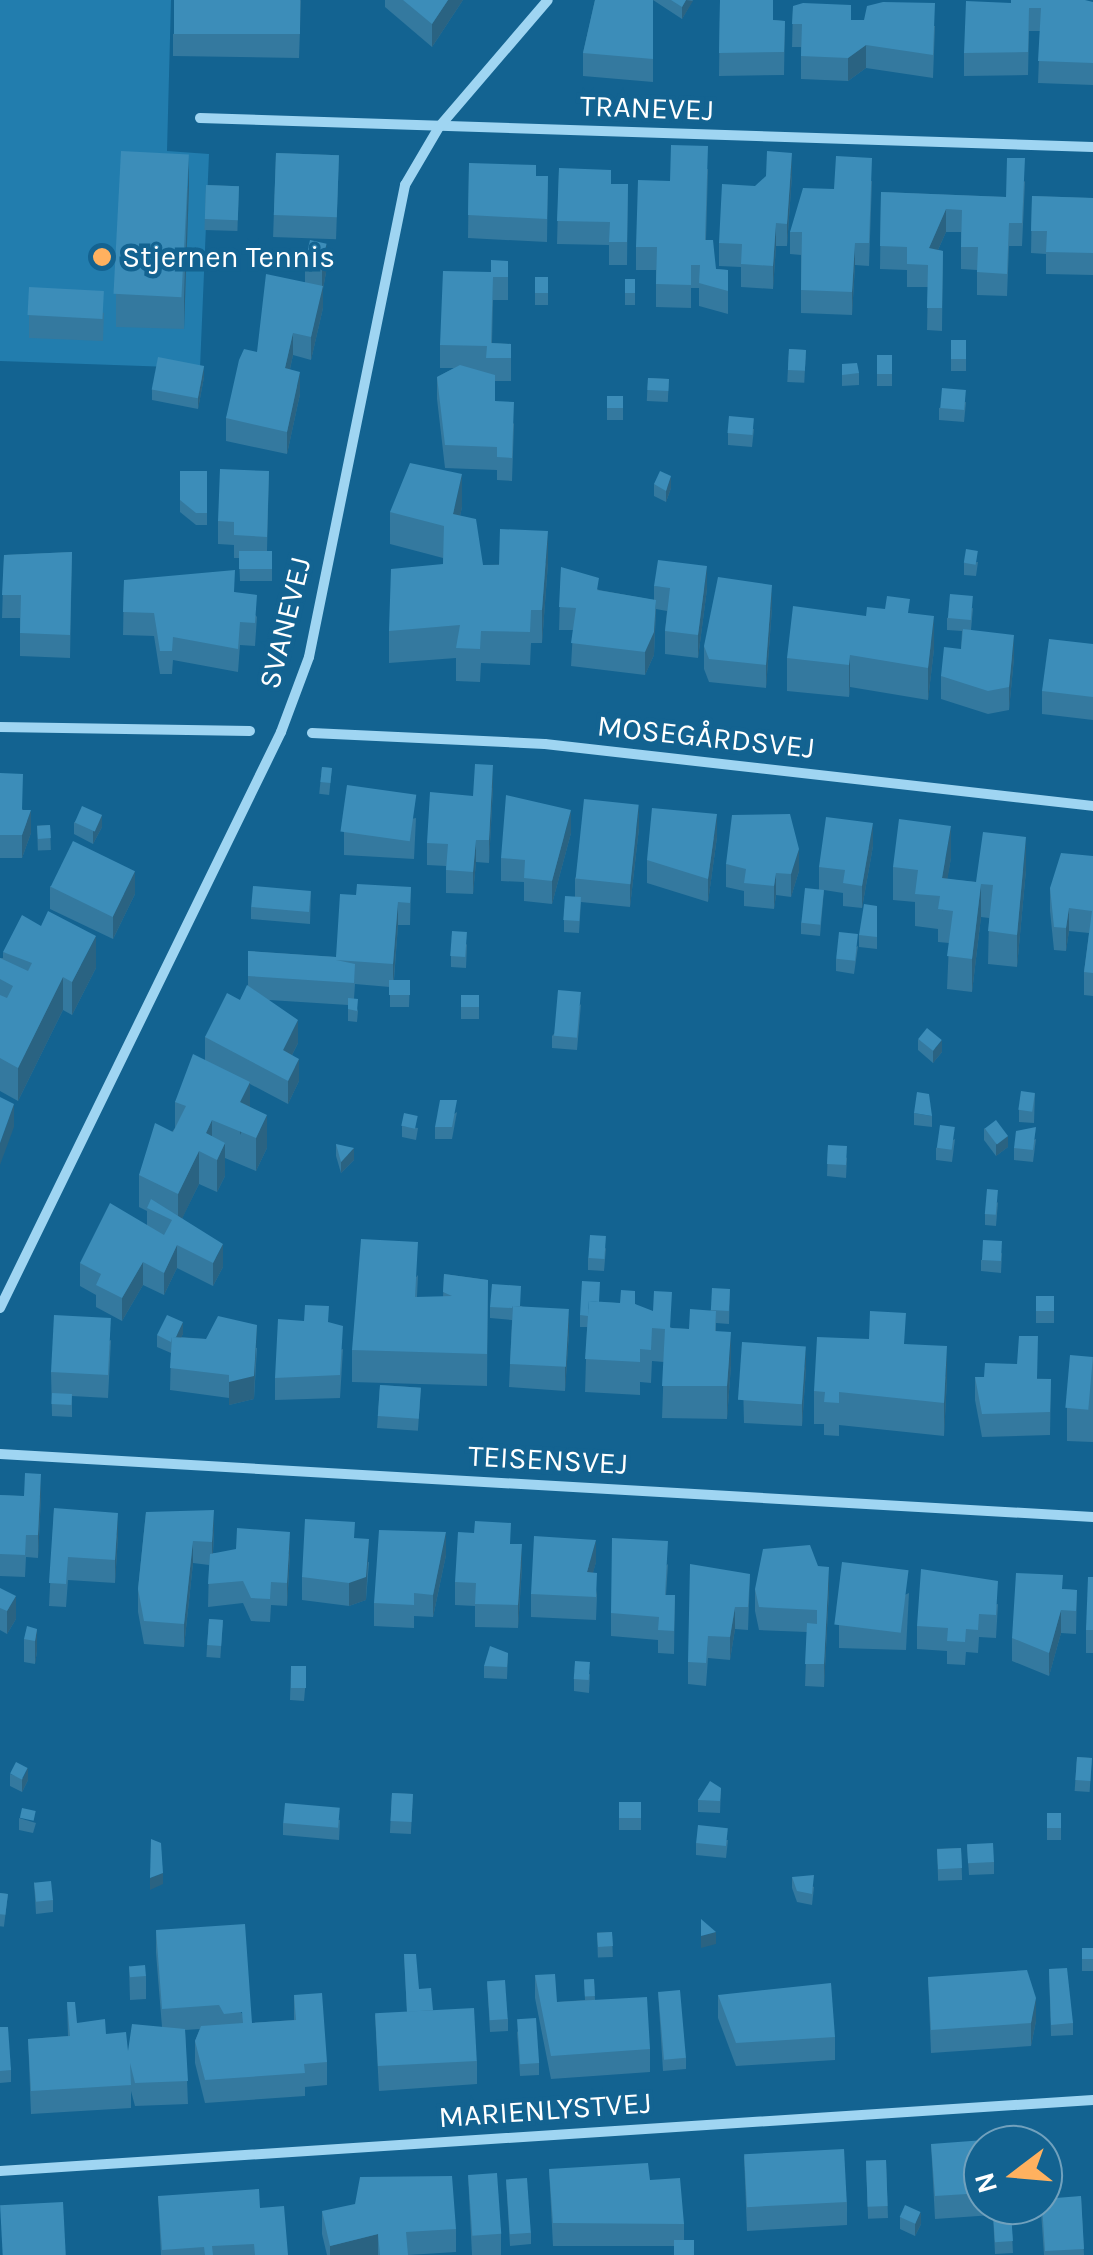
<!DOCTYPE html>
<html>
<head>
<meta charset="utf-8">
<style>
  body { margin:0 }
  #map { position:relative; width:1093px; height:2255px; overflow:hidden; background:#136391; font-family:Karla,sans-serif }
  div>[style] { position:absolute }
  .green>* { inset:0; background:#227dae }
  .street>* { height:10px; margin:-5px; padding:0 5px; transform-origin:5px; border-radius:5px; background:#9fd5f2 }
  .wall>* { inset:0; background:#34799f; transform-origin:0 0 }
  .shaded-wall>* { inset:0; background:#2a6382 }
  .building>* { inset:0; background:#3c8db9; transform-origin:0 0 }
  .dots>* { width:28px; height:28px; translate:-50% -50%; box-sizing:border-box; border:5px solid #136391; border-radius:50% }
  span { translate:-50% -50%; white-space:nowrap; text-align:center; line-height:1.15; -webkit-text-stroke:9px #136391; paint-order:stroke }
  .street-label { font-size:30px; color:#fff }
  .poi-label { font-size:30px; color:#fff }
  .left { translate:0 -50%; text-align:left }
  .north { position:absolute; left:963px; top:2125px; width:100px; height:100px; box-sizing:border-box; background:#136391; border:2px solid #71a1bd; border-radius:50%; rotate:254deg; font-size:28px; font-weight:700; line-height:40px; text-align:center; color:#fff }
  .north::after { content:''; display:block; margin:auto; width:35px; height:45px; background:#ffb15f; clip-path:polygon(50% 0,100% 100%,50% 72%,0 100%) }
</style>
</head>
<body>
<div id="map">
  <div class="green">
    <div style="clip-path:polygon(0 0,171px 0,167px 151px,209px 154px,200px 368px,0 361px)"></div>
  </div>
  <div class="street">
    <div style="left:200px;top:118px;width:893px;rotate:1.86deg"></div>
    <div style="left:0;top:727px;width:250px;rotate:0.9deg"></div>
    <div style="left:312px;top:733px;width:233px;rotate:2.7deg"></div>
    <div style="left:545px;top:744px;width:551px;rotate:6.45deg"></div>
    <div style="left:0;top:1308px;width:641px;rotate:-63.99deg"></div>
    <div style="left:281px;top:732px;width:80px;rotate:-69.5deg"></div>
    <div style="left:309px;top:657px;width:482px;rotate:-78.5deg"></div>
    <div style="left:405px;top:185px;width:67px;rotate:-59.6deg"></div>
    <div style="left:439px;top:127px;width:167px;rotate:-49.4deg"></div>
    <div style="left:0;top:1454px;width:1095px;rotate:3.3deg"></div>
    <div style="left:0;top:2171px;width:1095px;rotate:-3.72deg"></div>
  </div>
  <div class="wall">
    <div style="clip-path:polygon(301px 0,299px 58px,173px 56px,173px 34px)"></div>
    <div style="clip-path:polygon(385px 0,463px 0,432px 47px,385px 7px)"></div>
    <div style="clip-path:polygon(595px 0,693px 0,682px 19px,653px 0,653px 82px,583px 76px,583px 53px)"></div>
    <div style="clip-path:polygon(720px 0,773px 20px,785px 21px,784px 75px,719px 76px)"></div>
    <div style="clip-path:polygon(1093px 2px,1093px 85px,1038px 83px,1040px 31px,1029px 31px,1028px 75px,964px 76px,964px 53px,1011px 3px)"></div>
    <div style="clip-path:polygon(793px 6px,851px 20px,935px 26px,933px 78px,866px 68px,848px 81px,801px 79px,801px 47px,792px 47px)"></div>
    <div style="left:276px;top:153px;width:63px;height:84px;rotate:2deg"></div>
    <div style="clip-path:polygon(469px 163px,536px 176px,548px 176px,547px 242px,468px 238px)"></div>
    <div style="clip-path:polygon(559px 168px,611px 184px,628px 184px,627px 265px,609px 265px,609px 245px,557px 244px)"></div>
    <div style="clip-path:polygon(708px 169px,706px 240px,716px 269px,728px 270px,728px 314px,699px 306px,699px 288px,691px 288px,691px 308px,656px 307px,656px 270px,636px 270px,636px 247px,670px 181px)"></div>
    <div style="clip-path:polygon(792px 175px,787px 246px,776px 246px,773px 289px,741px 287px,741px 267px,719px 266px,719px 243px,755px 186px)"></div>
    <div style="clip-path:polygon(872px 181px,869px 266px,855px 265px,852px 315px,801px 313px,801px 255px,790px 254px,790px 232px,834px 189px)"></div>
    <div style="clip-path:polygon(1025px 181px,1022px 246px,1009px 246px,1007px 296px,977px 295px,977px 270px,961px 269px,961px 232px,946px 232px,938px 250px,943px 251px,942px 331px,927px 330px,928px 287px,907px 287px,907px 270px,880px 269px,881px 192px,1006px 197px)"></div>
    <div style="left:206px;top:185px;width:33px;height:45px;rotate:2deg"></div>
    <div style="clip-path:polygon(189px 186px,184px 329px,116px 327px,116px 294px)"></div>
    <div style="clip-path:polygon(1032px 196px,1093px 198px,1093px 275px,1046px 274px,1046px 254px,1031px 253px)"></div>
    <div style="clip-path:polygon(508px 261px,508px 300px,493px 300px,492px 343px,511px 344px,511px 381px,495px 381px,495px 401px,514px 424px,512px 481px,497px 480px,497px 470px,445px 468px,437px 399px,437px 377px,454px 368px,440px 368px,440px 345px,491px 272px)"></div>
    <div style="clip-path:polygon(305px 263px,327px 267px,323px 289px,323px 308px,311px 360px,293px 355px,290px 369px,300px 394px,287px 454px,226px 441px,226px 418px,257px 352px,305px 282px)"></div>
    <div style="left:548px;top:277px;width:28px;height:13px;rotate:90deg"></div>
    <div style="left:625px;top:279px;width:10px;height:26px"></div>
    <div style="clip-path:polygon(29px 287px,104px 313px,103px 341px,29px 338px)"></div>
    <div style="left:951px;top:340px;width:15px;height:31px"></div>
    <div style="left:789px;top:349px;width:17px;height:33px;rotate:3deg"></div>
    <div style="left:877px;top:355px;width:15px;height:31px"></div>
    <div style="clip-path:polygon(842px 364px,859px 373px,859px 385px,842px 386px)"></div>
    <div style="clip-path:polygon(204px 377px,198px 409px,152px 400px,152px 389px)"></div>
    <div style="left:648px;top:378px;width:21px;height:23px;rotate:3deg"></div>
    <div style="left:607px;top:396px;width:16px;height:24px"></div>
    <div style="clip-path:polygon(966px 402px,964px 422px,939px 420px,939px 408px)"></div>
    <div style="clip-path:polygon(754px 429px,752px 447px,728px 445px,728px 433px)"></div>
    <div style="clip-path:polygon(180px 471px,207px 471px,207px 525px,196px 525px,180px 512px)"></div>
    <div style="clip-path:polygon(269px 471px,267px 551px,272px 551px,272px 581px,240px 581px,239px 558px,234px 558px,234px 545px,218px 544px,218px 521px)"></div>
    <div style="clip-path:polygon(654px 484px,671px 488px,666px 502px,654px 496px)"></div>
    <div style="clip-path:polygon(462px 507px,460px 516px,483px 565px,548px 563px,542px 643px,531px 643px,530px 665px,481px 663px,480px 682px,456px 681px,456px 658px,389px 663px,389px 631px,443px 564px,443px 558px,390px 544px,390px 512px)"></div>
    <div style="clip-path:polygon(72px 552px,70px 658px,20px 656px,20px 618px,2px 618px,4px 555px)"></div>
    <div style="clip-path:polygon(978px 562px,976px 576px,964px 575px,964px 563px)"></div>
    <div style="clip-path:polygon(561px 567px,599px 590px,654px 600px,654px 586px,707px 589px,698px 658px,665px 654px,665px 631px,667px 611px,656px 609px,654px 655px,645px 675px,571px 666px,573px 630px,559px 630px)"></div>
    <div style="clip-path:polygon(124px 580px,235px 592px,257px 617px,255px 646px,240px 645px,238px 672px,173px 660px,172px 674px,160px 674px,154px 636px,123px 635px)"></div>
    <div style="clip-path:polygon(772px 608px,766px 688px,709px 682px,704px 669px,704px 646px)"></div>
    <div style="clip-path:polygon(973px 608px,971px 630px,1014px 658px,1009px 710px,988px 714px,941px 699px,941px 676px,961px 649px,962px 631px,947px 630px,947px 618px)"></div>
    <div style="clip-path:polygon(910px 613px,934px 649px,928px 700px,850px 687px,849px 697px,787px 691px,787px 658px,866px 616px)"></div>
    <div style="clip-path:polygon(1093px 644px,1093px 720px,1042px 714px,1042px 691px)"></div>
    <div style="left:322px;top:767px;width:10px;height:27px;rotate:6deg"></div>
    <div style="clip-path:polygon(0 773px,23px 810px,31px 833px,22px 858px,0 858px)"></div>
    <div style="clip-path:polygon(493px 787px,489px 863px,476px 862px,473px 894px,446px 893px,446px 866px,427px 865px,427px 843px,473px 796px)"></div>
    <div style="clip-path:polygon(416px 818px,414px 859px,344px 855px,344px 832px)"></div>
    <div style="clip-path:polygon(74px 822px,102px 827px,93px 844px,74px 834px)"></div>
    <div style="left:50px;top:825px;width:25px;height:13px;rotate:88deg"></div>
    <div style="clip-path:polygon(639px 828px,630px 907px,581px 902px,579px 933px,564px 932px,564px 920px,575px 897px,575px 878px)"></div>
    <div style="clip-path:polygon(571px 833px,552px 904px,524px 901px,524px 882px,501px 881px,501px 858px)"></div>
    <div style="clip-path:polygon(717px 837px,708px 902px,647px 883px,647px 860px)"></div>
    <div style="clip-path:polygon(873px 846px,862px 908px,843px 906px,843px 893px,824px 890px,820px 936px,801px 934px,801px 923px,819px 889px,819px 867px)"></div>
    <div style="clip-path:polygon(1093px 856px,1093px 996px,1084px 995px,1084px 972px,1089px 933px,1069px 931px,1066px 951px,1054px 950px,1050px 911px,1050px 888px)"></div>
    <div style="clip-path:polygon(951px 858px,947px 879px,976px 882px,1026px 870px,1017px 967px,988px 964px,989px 918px,981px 917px,972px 992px,947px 989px,949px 943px,938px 942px,938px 929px,915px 926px,915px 902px,893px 900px,893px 867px)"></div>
    <div style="clip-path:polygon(726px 864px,799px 871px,791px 897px,776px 895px,774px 909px,744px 906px,744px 891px,726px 887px)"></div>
    <div style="clip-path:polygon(50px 886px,135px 894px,113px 939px,50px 909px)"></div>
    <div style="clip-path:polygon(411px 887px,410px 925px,398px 925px,394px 980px,410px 980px,409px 1007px,390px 1007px,390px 987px,355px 984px,354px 999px,358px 1011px,357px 1022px,348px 1021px,348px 1005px,269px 1000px,298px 1043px,292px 1055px,299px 1081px,288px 1104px,250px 1084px,250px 1107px,267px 1148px,256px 1171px,225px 1158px,225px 1176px,217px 1192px,199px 1184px,182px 1218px,223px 1267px,213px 1286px,177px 1268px,164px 1295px,143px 1285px,122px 1321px,96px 1307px,96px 1295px,80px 1286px,80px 1263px,147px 1225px,147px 1211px,139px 1207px,139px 1175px,175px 1128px,175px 1102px,205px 1060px,205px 1037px,240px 1000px,248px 985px,248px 951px,336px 957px,356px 895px)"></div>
    <div style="clip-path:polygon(311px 891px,310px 924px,251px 919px,251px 907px)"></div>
    <div style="clip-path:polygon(877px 906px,877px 949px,859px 947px,859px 935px)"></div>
    <div style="clip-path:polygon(467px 944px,466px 968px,451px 967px,451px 956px)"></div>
    <div style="clip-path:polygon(858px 946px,854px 974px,836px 971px,836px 959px)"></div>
    <div style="clip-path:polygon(3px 952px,96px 968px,72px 1015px,63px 1010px,18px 1101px,0 1091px,0 958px,3px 958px)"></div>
    <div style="left:461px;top:995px;width:18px;height:24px"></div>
    <div style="clip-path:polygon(581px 1004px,577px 1050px,552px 1048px,552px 1036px)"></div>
    <div style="clip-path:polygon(918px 1039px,942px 1052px,933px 1063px,918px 1050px)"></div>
    <div style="clip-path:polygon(1035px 1093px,1034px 1123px,1019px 1122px,1019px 1110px)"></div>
    <div style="clip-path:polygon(457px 1112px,452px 1139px,435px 1139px,435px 1127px)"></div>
    <div style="clip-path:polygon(914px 1113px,932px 1116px,932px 1127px,914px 1125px)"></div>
    <div style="clip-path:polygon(402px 1126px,418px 1128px,416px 1140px,402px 1137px)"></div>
    <div style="clip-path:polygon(984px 1128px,1008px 1147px,996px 1156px,984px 1140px)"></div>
    <div style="clip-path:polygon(955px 1139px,952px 1162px,936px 1160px,936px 1148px)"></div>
    <div style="clip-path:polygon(1036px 1139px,1033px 1162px,1014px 1160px,1014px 1148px)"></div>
    <div style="clip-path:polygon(336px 1144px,354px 1160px,341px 1173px,336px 1156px)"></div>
    <div style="clip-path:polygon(828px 1145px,847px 1158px,846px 1178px,827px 1176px)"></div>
    <div style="clip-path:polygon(998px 1202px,996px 1226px,985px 1225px,985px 1214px)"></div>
    <div style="clip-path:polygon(606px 1248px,604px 1271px,588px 1270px,588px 1258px)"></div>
    <div style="clip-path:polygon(1002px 1253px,1001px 1273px,981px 1271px,981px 1260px)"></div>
    <div style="clip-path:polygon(444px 1274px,488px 1280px,487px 1386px,352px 1382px,352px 1350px,418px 1275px,417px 1297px,443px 1297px)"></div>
    <div style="clip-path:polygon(730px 1289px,729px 1324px,716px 1323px,716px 1331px,731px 1365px,727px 1419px,662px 1418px,664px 1362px,652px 1361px,651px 1383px,640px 1382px,640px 1395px,585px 1392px,587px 1327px,580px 1327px,580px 1315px,599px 1302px,635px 1304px,672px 1328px,689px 1329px,711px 1310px)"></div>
    <div style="left:1036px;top:1296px;width:18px;height:27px"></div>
    <div style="clip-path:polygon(521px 1306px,569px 1332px,565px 1391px,509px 1387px,512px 1320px,490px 1318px,490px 1307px)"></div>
    <div style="clip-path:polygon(183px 1334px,181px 1337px,206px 1339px,257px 1348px,254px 1399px,229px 1405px,229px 1398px,170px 1390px,171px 1353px,157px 1347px,157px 1335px)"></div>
    <div style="clip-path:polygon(111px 1340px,108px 1398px,72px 1396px,72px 1417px,52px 1416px,51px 1372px)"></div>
    <div style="clip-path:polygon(742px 1342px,806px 1368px,802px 1426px,744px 1423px)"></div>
    <div style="clip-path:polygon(906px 1344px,947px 1378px,944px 1436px,839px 1425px,839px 1436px,824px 1435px,824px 1424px,814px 1424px,814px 1391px)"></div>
    <div style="clip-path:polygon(343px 1349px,340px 1398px,275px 1400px,275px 1378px)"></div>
    <div style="clip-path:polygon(1093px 1357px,1093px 1442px,1067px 1441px,1067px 1408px)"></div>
    <div style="clip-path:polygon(975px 1377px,1051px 1379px,1050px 1435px,982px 1437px,975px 1400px)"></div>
    <div style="left:380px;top:1385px;width:41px;height:43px;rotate:4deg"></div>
    <div style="clip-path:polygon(0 1495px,41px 1497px,38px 1558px,26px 1557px,25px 1577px,0 1576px)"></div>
    <div style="clip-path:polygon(54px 1508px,118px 1536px,115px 1583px,68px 1580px,66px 1607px,49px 1606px)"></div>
    <div style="clip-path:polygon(146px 1512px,214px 1532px,213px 1553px,290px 1554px,287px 1606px,271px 1605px,270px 1622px,251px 1621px,243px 1603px,208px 1607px,209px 1565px,193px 1563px,184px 1647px,144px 1644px,138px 1612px,138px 1589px)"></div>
    <div style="clip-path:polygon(511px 1544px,522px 1567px,518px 1628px,475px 1627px,475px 1606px,455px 1605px,455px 1582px)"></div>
    <div style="clip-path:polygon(446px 1555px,433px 1617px,414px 1616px,414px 1628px,374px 1626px,374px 1603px)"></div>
    <div style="clip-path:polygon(369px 1562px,366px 1600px,349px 1606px,302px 1600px,302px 1577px)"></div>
    <div style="clip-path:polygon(596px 1562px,593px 1572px,597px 1595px,596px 1620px,531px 1617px,531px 1594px)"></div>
    <div style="clip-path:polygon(668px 1564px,666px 1595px,675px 1595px,674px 1654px,658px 1653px,658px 1640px,611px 1636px,611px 1613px)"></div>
    <div style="clip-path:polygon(818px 1566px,829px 1590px,824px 1687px,805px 1686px,807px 1632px,759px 1630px,755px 1611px,755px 1589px)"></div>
    <div style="clip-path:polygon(750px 1574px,748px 1630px,735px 1629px,730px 1660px,708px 1658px,706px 1686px,688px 1684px,688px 1662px)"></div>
    <div style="clip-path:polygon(1093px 1577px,1093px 1653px,1086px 1653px,1086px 1630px)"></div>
    <div style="clip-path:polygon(0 1588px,16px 1619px,7px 1634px,0 1630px)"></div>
    <div style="clip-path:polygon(1063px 1589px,1077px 1590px,1076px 1634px,1061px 1633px,1049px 1676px,1012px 1661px,1012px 1638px)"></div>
    <div style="clip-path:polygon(909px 1593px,906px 1650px,839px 1648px,839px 1625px)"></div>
    <div style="clip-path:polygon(998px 1604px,996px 1638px,979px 1637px,978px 1653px,966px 1652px,965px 1665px,947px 1664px,947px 1651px,917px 1649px,917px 1626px)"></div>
    <div style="left:209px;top:1619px;width:14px;height:38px;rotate:4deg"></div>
    <div style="clip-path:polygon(37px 1629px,37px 1651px,35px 1664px,24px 1662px,24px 1639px)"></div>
    <div style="clip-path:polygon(508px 1653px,507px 1679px,484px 1678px,484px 1666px)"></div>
    <div style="clip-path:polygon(291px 1666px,306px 1678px,304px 1701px,290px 1700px)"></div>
    <div style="clip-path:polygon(590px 1674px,589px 1693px,574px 1691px,574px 1679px)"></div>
    <div style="left:1077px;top:1757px;width:15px;height:34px;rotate:4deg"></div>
    <div style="clip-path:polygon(10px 1774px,28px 1780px,22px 1792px,10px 1786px)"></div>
    <div style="clip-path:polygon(721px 1788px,720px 1813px,698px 1812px,698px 1800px)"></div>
    <div style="left:392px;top:1793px;width:21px;height:40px;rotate:3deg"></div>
    <div style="left:619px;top:1802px;width:22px;height:28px"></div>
    <div style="left:1047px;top:1813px;width:14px;height:27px"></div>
    <div style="clip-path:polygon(19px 1818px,36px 1823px,33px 1833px,19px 1830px)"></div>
    <div style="clip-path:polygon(340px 1820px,339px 1840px,283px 1835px,283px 1823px)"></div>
    <div style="clip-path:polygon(728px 1840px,726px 1858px,696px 1855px,696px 1843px)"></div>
    <div style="clip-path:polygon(967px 1845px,994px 1862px,994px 1874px,969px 1875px)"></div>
    <div style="left:961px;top:1848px;width:32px;height:24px;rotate:88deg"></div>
    <div style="clip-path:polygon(792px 1877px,814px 1887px,812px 1905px,797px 1902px,792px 1888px)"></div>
    <div style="clip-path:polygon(34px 1882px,53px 1900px,53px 1912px,36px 1914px)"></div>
    <div style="left:0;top:1893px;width:8px;height:33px;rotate:7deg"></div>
    <div style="clip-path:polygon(156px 1930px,252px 2023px,294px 2020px,294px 1995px,327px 2062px,327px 2085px,305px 2087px,305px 2096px,205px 2103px,195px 2063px,195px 2041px,200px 2029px,185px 2030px,188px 2104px,135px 2106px,131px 2091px,131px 2108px,31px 2114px,28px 2039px,68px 2036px,67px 2002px,77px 2023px,106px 2034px,128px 2051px,162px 2027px,156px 1953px)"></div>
    <div style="left:612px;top:1932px;width:25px;height:15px;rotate:88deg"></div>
    <div style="left:1082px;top:1948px;width:11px;height:23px"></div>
    <div style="clip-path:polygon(404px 1954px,419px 1989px,433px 2011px,477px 2061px,477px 2084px,379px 2091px,375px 2015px,407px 2013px)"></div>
    <div style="clip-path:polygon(129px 1966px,146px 1976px,146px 1999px,130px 2000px)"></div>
    <div style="clip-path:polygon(1049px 1969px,1073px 2023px,1073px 2035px,1051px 2036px)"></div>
    <div style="clip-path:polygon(535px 1975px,557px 2002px,585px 2000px,584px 1980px,594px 1979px,595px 2000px,650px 2049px,650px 2072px,551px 2079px,535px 1998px)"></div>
    <div style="clip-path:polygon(928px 1977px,1036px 2021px,1031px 2046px,931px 2053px)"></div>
    <div style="clip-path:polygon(487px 1982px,508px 2019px,508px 2031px,490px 2032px)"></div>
    <div style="clip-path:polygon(658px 1991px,686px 2058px,686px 2069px,663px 2071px)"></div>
    <div style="clip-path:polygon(718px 1995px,835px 2037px,835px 2060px,736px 2066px,718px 2018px)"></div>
    <div style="clip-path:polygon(0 2027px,11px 2070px,11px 2082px,0 2083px)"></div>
    <div style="clip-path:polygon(517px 2031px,539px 2063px,539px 2075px,520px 2076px)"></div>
    <div style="clip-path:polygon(931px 2144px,983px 2145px,983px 2205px,1043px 2205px,1081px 2196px,1084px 2255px,1044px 2255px,1041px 2212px,1011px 2214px,1013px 2253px,995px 2254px,993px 2215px,935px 2219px)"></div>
    <div style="clip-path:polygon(744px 2156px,847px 2202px,847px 2225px,747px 2231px)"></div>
    <div style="left:886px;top:2160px;width:58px;height:20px;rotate:88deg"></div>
    <div style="clip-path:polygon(549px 2169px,684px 2224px,684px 2240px,674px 2246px,553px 2246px)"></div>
    <div style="clip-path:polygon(468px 2175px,501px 2234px,501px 2255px,472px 2255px)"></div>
    <div style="clip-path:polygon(506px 2180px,531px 2233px,531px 2244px,510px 2246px)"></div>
    <div style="clip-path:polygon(158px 2196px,260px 2208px,288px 2255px,161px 2255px)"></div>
    <div style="clip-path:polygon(322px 2211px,456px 2229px,456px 2252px,408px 2255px,327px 2255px,322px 2234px)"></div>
    <div style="clip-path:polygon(900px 2217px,921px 2224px,915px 2236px,900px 2229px)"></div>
  </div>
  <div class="shaded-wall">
    <div style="clip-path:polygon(448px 0,463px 0,432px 47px,432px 24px)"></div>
    <div style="clip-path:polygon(686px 0,693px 1px,682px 19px,682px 7px)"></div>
    <div style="clip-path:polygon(866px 45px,866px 68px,848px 81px,848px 58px)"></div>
    <div style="clip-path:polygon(792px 153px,792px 175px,787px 246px,787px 224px)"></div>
    <div style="clip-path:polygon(189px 154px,189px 186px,184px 329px,184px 297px)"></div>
    <div style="clip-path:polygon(946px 209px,946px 232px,929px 270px,929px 248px)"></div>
    <div style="clip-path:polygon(776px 223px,776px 246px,773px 289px,773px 266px)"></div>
    <div style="clip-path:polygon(855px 243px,855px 265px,852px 315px,852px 292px)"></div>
    <div style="clip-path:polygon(327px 244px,327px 267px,323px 289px,323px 308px,311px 360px,311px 337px,322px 286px,322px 267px)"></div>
    <div style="clip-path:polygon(293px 333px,293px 355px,285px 391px,285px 368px)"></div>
    <div style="clip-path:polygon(204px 366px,204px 377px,198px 409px,198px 398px)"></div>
    <div style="clip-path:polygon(300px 372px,300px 394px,287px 454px,287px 432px)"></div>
    <div style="clip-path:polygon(462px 474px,462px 507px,453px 547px,453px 514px)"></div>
    <div style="clip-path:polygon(671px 476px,671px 488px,666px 502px,666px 491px)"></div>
    <div style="clip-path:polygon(548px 531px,548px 563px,542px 643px,542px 610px)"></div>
    <div style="clip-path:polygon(707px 566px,707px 589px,698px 658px,698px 635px)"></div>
    <div style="clip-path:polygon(772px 585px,772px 608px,766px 688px,766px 665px)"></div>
    <div style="clip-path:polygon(656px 600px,654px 655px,645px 675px,645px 652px)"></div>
    <div style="clip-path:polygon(934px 616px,934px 649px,928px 700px,928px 668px)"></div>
    <div style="clip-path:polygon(1014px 635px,1014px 658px,1009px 710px,1009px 687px)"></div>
    <div style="clip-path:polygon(850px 655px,850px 687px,849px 697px,849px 665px)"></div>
    <div style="clip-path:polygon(493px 765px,493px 787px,489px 863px,489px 840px)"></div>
    <div style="clip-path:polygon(639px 805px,639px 828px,630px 907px,630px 885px)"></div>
    <div style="clip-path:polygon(31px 810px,31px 833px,22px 858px,22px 835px)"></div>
    <div style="clip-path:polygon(571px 810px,571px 833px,552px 904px,552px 881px)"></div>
    <div style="clip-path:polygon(717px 814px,717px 837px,708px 902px,708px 879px)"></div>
    <div style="clip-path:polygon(102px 815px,102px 827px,93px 844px,93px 832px)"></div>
    <div style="clip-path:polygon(873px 823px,873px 846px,862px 908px,862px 886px)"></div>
    <div style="clip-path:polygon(951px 826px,951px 858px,942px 911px,942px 878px)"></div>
    <div style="clip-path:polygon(1026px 837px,1026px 870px,1017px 967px,1017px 935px)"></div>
    <div style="clip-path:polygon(476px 840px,476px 862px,473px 894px,473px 872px)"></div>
    <div style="clip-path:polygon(799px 849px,799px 871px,791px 897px,791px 874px)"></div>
    <div style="clip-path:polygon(135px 871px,135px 894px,113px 939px,113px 916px)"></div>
    <div style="clip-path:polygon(776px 873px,776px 895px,774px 909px,774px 886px)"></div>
    <div style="clip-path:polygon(981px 884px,981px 917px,972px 992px,972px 959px)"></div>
    <div style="clip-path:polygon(398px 902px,398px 925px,393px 987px,393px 964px)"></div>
    <div style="clip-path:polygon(1069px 908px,1069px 931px,1066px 951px,1066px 928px)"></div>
    <div style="clip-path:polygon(96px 936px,96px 968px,72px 1015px,72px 982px)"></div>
    <div style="clip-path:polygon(63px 977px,63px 1010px,18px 1101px,18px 1068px)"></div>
    <div style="clip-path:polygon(298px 1020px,298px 1043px,283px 1073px,283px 1050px)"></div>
    <div style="clip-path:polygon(942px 1040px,942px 1052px,933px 1063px,933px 1051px)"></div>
    <div style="clip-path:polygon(299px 1059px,299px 1081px,288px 1104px,288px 1081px)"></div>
    <div style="clip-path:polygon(250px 1082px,250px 1115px,240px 1135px,240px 1102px)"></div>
    <div style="clip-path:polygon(14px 1104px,14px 1127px,0 1165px,0 1143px)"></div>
    <div style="clip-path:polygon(267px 1115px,267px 1148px,256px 1171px,256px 1138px)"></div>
    <div style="clip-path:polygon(212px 1120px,212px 1153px,206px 1133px)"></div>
    <div style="clip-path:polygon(1008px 1136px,1008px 1147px,996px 1156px,996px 1144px)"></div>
    <div style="clip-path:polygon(225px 1143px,225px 1176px,217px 1192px,217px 1160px)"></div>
    <div style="clip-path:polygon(354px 1148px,354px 1160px,341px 1173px,341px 1162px)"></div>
    <div style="clip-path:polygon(199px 1151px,199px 1184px,178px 1227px,178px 1194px)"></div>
    <div style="clip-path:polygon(223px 1244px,223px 1267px,213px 1286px,213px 1263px)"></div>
    <div style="clip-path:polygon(177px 1245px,177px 1268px,164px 1295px,164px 1273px)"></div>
    <div style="clip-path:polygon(143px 1262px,143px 1285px,122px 1321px,122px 1298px)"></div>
    <div style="clip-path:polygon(569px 1309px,569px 1332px,565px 1391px,565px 1368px)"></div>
    <div style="clip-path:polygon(183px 1322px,183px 1334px,173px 1355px,173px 1343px)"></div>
    <div style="clip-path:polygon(257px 1325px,254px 1399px,229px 1405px,229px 1382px)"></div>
    <div style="clip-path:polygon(731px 1332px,731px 1365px,727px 1419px,727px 1386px)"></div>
    <div style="clip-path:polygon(806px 1346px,806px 1368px,802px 1426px,802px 1404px)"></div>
    <div style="clip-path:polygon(947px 1346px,947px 1378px,944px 1436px,944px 1403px)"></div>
    <div style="clip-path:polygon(41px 1474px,41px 1497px,38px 1558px,38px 1535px)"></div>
    <div style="clip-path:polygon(214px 1510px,214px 1532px,212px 1565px,212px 1542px)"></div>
    <div style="clip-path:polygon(118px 1513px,118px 1536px,115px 1583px,115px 1560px)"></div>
    <div style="clip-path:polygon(290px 1532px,290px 1554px,287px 1606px,287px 1583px)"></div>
    <div style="clip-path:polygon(446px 1532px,446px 1555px,433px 1617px,433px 1595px)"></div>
    <div style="clip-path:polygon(369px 1539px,366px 1600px,349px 1606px,349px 1583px)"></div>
    <div style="clip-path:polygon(596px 1540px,596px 1562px,587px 1595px,587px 1572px)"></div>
    <div style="clip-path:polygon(193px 1541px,193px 1563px,184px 1647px,184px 1624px)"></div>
    <div style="clip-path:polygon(522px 1544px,522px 1567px,518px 1628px,518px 1605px)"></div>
    <div style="clip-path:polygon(829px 1567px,829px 1590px,824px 1687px,824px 1664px)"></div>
    <div style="clip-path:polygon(16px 1596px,16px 1619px,7px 1634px,7px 1611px)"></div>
    <div style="clip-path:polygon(735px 1607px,735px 1629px,730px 1660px,730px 1637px)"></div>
    <div style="clip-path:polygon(1061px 1610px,1061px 1633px,1049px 1676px,1049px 1653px)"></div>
    <div style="clip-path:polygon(37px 1629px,37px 1651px,35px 1664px,35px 1641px)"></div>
    <div style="clip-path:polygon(28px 1768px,28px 1780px,22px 1792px,22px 1780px)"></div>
    <div style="clip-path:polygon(163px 1873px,163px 1884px,150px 1890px,150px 1878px)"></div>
    <div style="clip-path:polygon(716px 1932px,716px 1944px,701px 1948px,701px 1936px)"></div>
    <div style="clip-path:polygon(1036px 1998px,1036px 2021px,1031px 2046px,1031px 2023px)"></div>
    <div style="clip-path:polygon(921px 2212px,921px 2224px,915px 2236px,915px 2224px)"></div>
    <div style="clip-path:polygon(378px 2234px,378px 2255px,330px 2255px,330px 2246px)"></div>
  </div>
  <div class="building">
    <div style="left:174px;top:0;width:126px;height:34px"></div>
    <div style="clip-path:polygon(403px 0,448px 0,432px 24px)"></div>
    <div style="clip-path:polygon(595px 0,653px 0,653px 59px,583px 53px)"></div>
    <div style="clip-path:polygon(671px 0,686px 0,682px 7px)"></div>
    <div style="clip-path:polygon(720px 0,773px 0,773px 20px,785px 21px,784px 52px,719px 53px)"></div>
    <div style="clip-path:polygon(1011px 0,1085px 0,1093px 2px,1093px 63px,1038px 61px,1041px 8px,1029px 8px,1028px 52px,964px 53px,966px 1px,1011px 3px)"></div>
    <div style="clip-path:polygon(883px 2px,935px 3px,933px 55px,866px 45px,848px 58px,801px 56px,802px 24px,792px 24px,793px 6px,803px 3px,851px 5px,851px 20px,864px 20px,867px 6px)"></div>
    <div style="clip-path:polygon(671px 145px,708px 146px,705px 240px,713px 240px,716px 269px,728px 270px,728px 291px,699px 283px,700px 265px,691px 265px,691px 285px,656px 284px,657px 247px,636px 247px,638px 180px,670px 181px)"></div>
    <div style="left:121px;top:151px;width:68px;height:143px;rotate:3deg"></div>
    <div style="clip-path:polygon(767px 151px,792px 153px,787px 224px,776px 223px,773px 266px,741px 264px,742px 244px,719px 243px,722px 184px,755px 186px,766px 176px)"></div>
    <div style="left:276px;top:153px;width:63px;height:62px;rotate:2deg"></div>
    <div style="clip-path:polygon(836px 156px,872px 158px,869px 243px,855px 243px,852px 292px,801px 290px,802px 232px,790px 232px,803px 188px,834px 189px)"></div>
    <div style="clip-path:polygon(1007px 158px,1025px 158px,1022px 223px,1009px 223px,1007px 274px,977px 272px,978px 247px,961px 247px,962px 210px,946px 209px,929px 248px,943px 251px,942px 308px,927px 308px,928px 265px,907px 264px,907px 247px,880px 246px,881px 192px,1006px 197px)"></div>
    <div style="clip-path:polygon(469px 163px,536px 165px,536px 176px,548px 176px,547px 219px,468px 215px)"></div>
    <div style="clip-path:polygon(559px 168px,611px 170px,611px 184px,628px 184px,627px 242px,609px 242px,610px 222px,557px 221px)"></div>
    <div style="left:206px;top:185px;width:33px;height:34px;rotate:2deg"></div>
    <div style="clip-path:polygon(1032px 196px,1093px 198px,1093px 253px,1046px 252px,1047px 231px,1031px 231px)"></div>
    <div style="left:310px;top:240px;width:17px;height:24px;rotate:13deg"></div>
    <div style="clip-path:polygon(491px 260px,508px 261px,508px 277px,493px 277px,491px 343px,511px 344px,511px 358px,486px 358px,487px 346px,440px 345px,443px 271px,491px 272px)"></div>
    <div style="clip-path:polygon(266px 274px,323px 286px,311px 337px,293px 333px,285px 368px,300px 372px,287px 432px,226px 418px,239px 360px,244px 349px,257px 352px)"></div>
    <div style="left:548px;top:277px;width:16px;height:13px;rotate:90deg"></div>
    <div style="left:625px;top:279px;width:10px;height:14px"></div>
    <div style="left:29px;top:287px;width:75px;height:28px;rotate:3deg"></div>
    <div style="left:951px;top:340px;width:15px;height:19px"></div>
    <div style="left:789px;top:349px;width:17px;height:21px;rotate:3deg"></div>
    <div style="left:877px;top:355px;width:15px;height:19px"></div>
    <div style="left:158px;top:357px;width:47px;height:33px;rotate:11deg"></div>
    <div style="clip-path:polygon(857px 363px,859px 373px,842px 375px,842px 364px)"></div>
    <div style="clip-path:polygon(460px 365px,495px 375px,495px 401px,514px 402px,512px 458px,497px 457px,497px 447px,445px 445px,437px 377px)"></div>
    <div style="left:648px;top:378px;width:21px;height:12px;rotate:3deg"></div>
    <div style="left:942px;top:388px;width:24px;height:20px;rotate:5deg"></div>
    <div style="left:607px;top:396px;width:16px;height:12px"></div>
    <div style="left:729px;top:416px;width:25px;height:17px;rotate:5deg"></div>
    <div style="clip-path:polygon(410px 463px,462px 474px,453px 514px,476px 519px,483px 565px,499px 565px,500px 529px,548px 531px,542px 610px,531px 610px,530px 632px,481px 631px,480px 649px,456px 648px,460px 625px,389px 631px,391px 569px,443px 564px,444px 526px,390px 512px)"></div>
    <div style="clip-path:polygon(220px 469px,269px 471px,267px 537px,234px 535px,234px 522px,218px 521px)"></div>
    <div style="clip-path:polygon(180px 471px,207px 471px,207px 513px,196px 513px,180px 500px)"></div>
    <div style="clip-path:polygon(660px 471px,671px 476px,666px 491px,654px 484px)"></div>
    <div style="left:966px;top:549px;width:12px;height:14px;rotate:9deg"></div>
    <div style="left:272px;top:551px;width:18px;height:33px;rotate:90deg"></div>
    <div style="clip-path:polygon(72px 552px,70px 635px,20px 633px,21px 595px,2px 595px,4px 555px)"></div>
    <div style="clip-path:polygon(658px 560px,707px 566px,698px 635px,665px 631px,670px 588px,654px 586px)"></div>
    <div style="clip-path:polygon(561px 567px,599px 578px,597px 590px,656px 600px,654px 632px,645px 652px,571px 643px,576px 608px,559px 607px)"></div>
    <div style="clip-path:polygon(235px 570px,234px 592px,257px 595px,255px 623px,240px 622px,238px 649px,173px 637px,172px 651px,160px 651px,154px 613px,123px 612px,124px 580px)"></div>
    <div style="clip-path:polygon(718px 577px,772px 585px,766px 665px,709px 659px,704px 646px)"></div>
    <div style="left:950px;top:594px;width:23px;height:24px;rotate:5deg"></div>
    <div style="clip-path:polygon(887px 596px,910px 599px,908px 613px,934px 616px,928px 668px,850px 655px,849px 665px,787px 658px,793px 606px,866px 616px,867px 607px,885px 609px)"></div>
    <div style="clip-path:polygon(963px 629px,1014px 635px,1009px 687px,988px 691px,941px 676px,944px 647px,961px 649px)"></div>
    <div style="clip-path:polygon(1049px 639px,1093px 644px,1093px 697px,1042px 691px)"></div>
    <div style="clip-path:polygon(475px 764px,493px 765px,489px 840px,476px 840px,473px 872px,446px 870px,448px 844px,427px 843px,430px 792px,473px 796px)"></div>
    <div style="left:322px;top:767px;width:10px;height:15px;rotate:6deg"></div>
    <div style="clip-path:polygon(0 773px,23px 774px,22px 810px,31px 810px,22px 835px,0 835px)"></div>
    <div style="left:347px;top:785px;width:70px;height:47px;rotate:8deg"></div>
    <div style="clip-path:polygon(506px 795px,571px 810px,552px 881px,524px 878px,525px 860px,501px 858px)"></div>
    <div style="left:584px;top:799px;width:55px;height:80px;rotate:6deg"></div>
    <div style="left:82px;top:806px;width:22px;height:18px;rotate:24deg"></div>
    <div style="clip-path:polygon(652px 808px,717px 814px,708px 879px,647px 860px)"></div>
    <div style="clip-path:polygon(790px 814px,799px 849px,791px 874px,776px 873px,774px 886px,744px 883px,746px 869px,726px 864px,732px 815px)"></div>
    <div style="clip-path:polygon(826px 817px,873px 823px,862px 886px,843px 883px,845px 870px,819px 867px)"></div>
    <div style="clip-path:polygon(899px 819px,951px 826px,942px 878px,976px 882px,983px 832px,1026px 837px,1017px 935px,988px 931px,993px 885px,981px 884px,972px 959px,947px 956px,953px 911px,938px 909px,940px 896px,915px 894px,918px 870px,893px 867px)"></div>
    <div style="left:50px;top:825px;width:13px;height:13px;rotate:86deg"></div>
    <div style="left:73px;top:841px;width:69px;height:51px;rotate:26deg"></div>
    <div style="clip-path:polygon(1061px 853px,1093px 856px,1093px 973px,1084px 972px,1092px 911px,1069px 908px,1066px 928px,1054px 927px,1050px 888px)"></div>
    <div style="clip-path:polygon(357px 884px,411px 887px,410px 903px,398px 902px,393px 964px,336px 960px,355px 964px,354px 983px,248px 976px,248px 951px,336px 957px,340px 894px,356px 895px)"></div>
    <div style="left:253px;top:886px;width:58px;height:21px;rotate:5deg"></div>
    <div style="left:805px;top:888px;width:19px;height:35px;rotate:6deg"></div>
    <div style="left:565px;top:896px;width:16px;height:24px;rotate:4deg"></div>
    <div style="clip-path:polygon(864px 904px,877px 906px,877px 937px,859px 935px)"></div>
    <div style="clip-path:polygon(48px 911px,96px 936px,72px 982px,63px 977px,18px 1068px,0 1058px,0 995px,7px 998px,13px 986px,0 979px,0 958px,28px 971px,32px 963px,3px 952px,22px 915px,41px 926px)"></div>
    <div style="left:452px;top:931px;width:15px;height:25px;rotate:4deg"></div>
    <div style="left:839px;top:932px;width:19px;height:27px;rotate:6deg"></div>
    <div style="left:389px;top:980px;width:21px;height:15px"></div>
    <div style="clip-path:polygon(247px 985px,298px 1020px,283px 1050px,299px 1059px,288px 1081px,205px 1037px,227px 993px,240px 1000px)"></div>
    <div style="left:558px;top:990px;width:23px;height:46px;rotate:5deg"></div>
    <div style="left:461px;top:995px;width:18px;height:12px"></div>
    <div style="clip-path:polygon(348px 998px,358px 999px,357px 1011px,348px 1009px)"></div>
    <div style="left:927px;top:1028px;width:19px;height:14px;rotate:39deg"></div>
    <div style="clip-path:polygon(193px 1054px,250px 1082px,240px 1102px,267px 1115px,256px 1138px,212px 1120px,206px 1133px,225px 1143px,217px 1160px,199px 1151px,178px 1194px,139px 1175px,155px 1123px,173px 1132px,186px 1106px,175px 1102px)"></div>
    <div style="left:1021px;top:1091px;width:14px;height:19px;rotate:8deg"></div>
    <div style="clip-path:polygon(917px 1092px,929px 1094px,932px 1116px,914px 1113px)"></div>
    <div style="clip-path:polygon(0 1097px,14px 1104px,0 1143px)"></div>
    <div style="clip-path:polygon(440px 1100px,457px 1100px,452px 1127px,435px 1127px)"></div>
    <div style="left:404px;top:1113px;width:14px;height:13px;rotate:12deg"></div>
    <div style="left:996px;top:1120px;width:20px;height:14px;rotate:53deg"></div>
    <div style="left:940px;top:1125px;width:15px;height:23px;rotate:8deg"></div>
    <div style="clip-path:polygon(1036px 1127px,1033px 1150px,1014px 1148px,1016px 1131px)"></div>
    <div style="clip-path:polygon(336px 1144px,354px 1148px,341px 1162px)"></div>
    <div style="left:828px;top:1145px;width:19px;height:19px;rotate:3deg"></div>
    <div style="left:987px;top:1189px;width:11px;height:25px;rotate:5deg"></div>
    <div style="clip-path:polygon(151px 1199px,223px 1244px,213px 1263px,177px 1245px,164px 1273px,143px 1262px,122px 1298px,96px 1285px,101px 1274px,80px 1263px,110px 1203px,164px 1235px,172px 1220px,147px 1208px)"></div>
    <div style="left:590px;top:1235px;width:16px;height:23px;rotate:4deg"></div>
    <div style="clip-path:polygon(361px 1239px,418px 1242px,415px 1297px,452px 1296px,443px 1292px,444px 1274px,488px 1280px,487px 1354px,352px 1350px)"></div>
    <div style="left:983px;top:1240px;width:19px;height:20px;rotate:3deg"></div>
    <div style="clip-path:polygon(582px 1281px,600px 1282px,599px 1302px,589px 1301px,588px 1316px,580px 1315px)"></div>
    <div style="clip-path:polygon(492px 1284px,521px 1286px,520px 1306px,513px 1306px,512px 1308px,490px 1307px)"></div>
    <div style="left:712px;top:1288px;width:18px;height:22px;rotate:3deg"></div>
    <div style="clip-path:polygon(621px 1290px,635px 1291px,635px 1304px,653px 1311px,654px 1291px,672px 1292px,670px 1328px,689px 1329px,690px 1309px,716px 1311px,715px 1331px,731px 1332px,727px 1386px,662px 1386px,665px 1329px,652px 1328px,651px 1350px,640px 1349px,640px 1362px,585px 1359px,589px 1301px,620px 1303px)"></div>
    <div style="left:1036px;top:1296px;width:18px;height:15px"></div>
    <div style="clip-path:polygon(305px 1305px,329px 1306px,328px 1322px,343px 1326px,340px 1375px,275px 1378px,278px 1319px,304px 1321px)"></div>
    <div style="left:513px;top:1306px;width:56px;height:58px;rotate:3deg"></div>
    <div style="clip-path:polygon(870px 1311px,906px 1313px,904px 1344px,947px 1346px,944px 1403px,839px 1392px,839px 1403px,824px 1402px,825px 1392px,814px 1391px,817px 1337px,869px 1339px)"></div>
    <div style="left:54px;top:1315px;width:57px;height:57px;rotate:3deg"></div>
    <div style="clip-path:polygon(167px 1315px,183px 1322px,176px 1337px,172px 1337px,171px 1342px,157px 1335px)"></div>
    <div style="clip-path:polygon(218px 1316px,257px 1325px,254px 1376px,229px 1382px,229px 1375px,170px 1368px,172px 1337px,206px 1339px)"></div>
    <div style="clip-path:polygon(1019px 1336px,1038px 1336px,1037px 1379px,1051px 1379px,1050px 1412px,982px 1414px,975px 1377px,984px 1377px,985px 1363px,1017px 1364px)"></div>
    <div style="left:742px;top:1342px;width:64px;height:58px;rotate:4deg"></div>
    <div style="left:1070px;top:1355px;width:23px;height:53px;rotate:5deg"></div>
    <div style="left:380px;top:1385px;width:41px;height:31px;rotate:4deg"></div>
    <div style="left:52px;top:1393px;width:20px;height:11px;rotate:3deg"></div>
    <div style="clip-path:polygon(25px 1473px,41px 1474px,38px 1535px,26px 1535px,25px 1555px,0 1554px,0 1495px,24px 1496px)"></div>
    <div style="clip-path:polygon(54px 1508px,118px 1513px,115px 1560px,68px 1557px,66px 1584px,49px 1583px)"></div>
    <div style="clip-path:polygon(214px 1510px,212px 1542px,193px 1541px,184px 1624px,144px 1621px,138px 1589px,146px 1512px)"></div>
    <div style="clip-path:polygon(305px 1519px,355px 1522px,354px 1538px,369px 1539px,366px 1577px,349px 1583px,302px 1577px)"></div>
    <div style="clip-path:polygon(475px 1521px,511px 1523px,510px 1544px,522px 1544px,518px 1605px,475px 1604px,476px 1583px,455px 1582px,458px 1532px,474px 1533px)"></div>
    <div style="clip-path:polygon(237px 1528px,290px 1532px,287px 1583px,271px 1582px,270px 1599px,251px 1598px,243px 1581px,208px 1584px,210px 1554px,236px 1549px)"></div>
    <div style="clip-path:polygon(379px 1530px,446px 1532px,433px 1595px,414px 1593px,414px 1605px,374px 1603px)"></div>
    <div style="clip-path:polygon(534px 1536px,596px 1540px,587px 1572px,597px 1573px,596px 1597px,531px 1594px)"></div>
    <div style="clip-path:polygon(612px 1538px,668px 1541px,665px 1595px,675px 1595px,674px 1631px,658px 1630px,659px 1617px,611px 1613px)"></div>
    <div style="clip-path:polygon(810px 1545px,818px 1566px,829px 1567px,824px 1664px,805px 1664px,807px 1623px,817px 1624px,817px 1610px,759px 1607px,755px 1589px,763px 1549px)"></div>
    <div style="left:842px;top:1562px;width:67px;height:63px;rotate:7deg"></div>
    <div style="clip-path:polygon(690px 1564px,750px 1574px,748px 1607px,735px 1607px,730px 1637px,708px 1636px,706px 1663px,688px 1662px)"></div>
    <div style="clip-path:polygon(921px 1569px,998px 1581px,996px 1615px,979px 1614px,978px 1630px,966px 1629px,965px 1642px,947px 1641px,948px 1628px,917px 1626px)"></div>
    <div style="clip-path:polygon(1016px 1573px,1063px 1575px,1062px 1589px,1077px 1590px,1076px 1611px,1061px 1610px,1049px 1653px,1012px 1638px)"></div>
    <div style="clip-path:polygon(1088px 1577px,1093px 1577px,1093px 1630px,1086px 1630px)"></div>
    <div style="clip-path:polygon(0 1588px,16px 1596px,7px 1611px,0 1608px)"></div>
    <div style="left:209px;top:1619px;width:14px;height:26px;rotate:4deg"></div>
    <div style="clip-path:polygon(27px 1626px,37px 1629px,35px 1641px,24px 1639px)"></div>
    <div style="clip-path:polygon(490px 1646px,508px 1653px,507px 1667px,484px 1666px)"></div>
    <div style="left:575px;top:1661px;width:15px;height:18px;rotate:4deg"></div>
    <div style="left:291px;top:1666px;width:15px;height:22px"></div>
    <div style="left:1077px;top:1757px;width:15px;height:23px;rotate:4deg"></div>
    <div style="left:16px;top:1762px;width:13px;height:13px;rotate:27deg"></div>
    <div style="clip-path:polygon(710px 1781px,721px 1788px,720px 1801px,698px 1800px)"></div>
    <div style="left:392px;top:1793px;width:21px;height:28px;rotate:3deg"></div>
    <div style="left:619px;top:1802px;width:22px;height:16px"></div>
    <div style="left:285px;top:1803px;width:55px;height:20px;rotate:5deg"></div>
    <div style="left:22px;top:1808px;width:14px;height:10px;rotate:12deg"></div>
    <div style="left:1047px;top:1813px;width:14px;height:15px"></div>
    <div style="left:698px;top:1825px;width:30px;height:18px;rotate:6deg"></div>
    <div style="clip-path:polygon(151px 1839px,161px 1843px,163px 1873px,150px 1878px)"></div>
    <div style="left:993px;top:1843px;width:19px;height:26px;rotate:87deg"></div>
    <div style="left:961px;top:1848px;width:20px;height:24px;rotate:87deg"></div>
    <div style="clip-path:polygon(814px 1875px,812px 1894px,797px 1891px,792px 1877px)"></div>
    <div style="left:51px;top:1881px;width:19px;height:17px;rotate:84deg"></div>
    <div style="left:0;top:1893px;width:8px;height:21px;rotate:7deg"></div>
    <div style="clip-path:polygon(701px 1919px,716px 1932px,701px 1936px)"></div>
    <div style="clip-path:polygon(245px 1924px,252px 2023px,296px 2020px,294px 1995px,322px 1993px,327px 2062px,304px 2064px,305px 2073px,205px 2080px,195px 2041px,201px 2026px,243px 2023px,242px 2012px,224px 2014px,219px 2005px,162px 2009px,156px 1930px)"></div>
    <div style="left:612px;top:1932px;width:14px;height:15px;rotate:86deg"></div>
    <div style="left:1082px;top:1948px;width:11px;height:11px"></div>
    <div style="clip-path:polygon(404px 1954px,416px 1954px,419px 1989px,431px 1988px,433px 2010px,407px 2012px)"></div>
    <div style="left:145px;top:1965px;width:11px;height:16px;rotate:85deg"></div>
    <div style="clip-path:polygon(1067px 1968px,1073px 2023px,1051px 2025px,1049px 1969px)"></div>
    <div style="clip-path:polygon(1027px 1970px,1036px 1998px,1031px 2023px,931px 2030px,928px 1977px)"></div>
    <div style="clip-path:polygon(555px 1974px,557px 2002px,647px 1997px,650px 2049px,551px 2056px,535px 1975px)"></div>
    <div style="left:594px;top:1979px;width:17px;height:10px;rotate:87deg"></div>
    <div style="left:505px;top:1980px;width:39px;height:18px;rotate:86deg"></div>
    <div style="clip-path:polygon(831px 1983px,835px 2037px,736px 2043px,718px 1995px)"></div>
    <div style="left:680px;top:1990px;width:68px;height:22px;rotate:85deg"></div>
    <div style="clip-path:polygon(67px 2002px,75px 2002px,77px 2023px,105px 2019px,106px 2034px,126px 2032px,128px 2051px,132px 2024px,185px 2029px,188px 2081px,135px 2083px,130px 2063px,131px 2085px,31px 2091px,28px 2039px,70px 2036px)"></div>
    <div style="left:474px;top:2008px;width:53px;height:99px;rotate:87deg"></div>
    <div style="left:536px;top:2018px;width:45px;height:19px;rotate:86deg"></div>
    <div style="clip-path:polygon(0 2027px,8px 2027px,11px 2070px,0 2071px)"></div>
    <div style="clip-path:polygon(1039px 2136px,1039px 2145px,983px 2145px,983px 2193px,935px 2196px,931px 2144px)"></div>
    <div style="left:844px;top:2149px;width:53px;height:100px;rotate:87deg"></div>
    <div style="left:886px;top:2160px;width:46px;height:20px;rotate:88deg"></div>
    <div style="clip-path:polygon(648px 2163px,650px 2180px,680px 2178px,684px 2224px,553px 2223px,549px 2169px)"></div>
    <div style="left:497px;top:2173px;width:61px;height:29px;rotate:86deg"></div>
    <div style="clip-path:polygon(452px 2176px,456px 2229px,406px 2232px,408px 2255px,380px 2255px,378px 2234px,330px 2246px,322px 2211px,355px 2204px,360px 2177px)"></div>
    <div style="left:527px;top:2178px;width:55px;height:21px;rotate:86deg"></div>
    <div style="clip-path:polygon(259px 2189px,260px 2208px,284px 2206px,288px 2255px,255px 2255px,254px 2244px,212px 2246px,213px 2255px,205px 2255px,204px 2247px,162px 2250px,158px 2196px)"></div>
    <div style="clip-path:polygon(1081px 2196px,1084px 2249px,1045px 2251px,1042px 2205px,1043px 2205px,1043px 2199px)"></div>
    <div style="left:63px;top:2202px;width:53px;height:63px;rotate:87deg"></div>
    <div style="left:905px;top:2205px;width:17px;height:13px;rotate:24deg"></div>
    <div style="left:1011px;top:2213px;width:28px;height:18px;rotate:86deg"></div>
    <div style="left:674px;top:2240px;width:20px;height:15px"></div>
  </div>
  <div class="dots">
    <div style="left:102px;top:257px;background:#ffb15f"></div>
  </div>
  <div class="street-label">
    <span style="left:647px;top:108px;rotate:2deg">TRANEVEJ</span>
    <span style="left:285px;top:623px;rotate:-76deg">SVANEVEJ</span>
    <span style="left:706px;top:737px;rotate:6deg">MOSEGÅRDSVEJ</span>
    <span style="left:548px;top:1460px;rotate:3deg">TEISENSVEJ</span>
    <span style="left:545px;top:2110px;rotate:-4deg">MARIENLYSTVEJ</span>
  </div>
  <div class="poi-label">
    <span class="left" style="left:122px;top:257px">Stjernen Tennis</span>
  </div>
  <div class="north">N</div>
</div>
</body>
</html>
